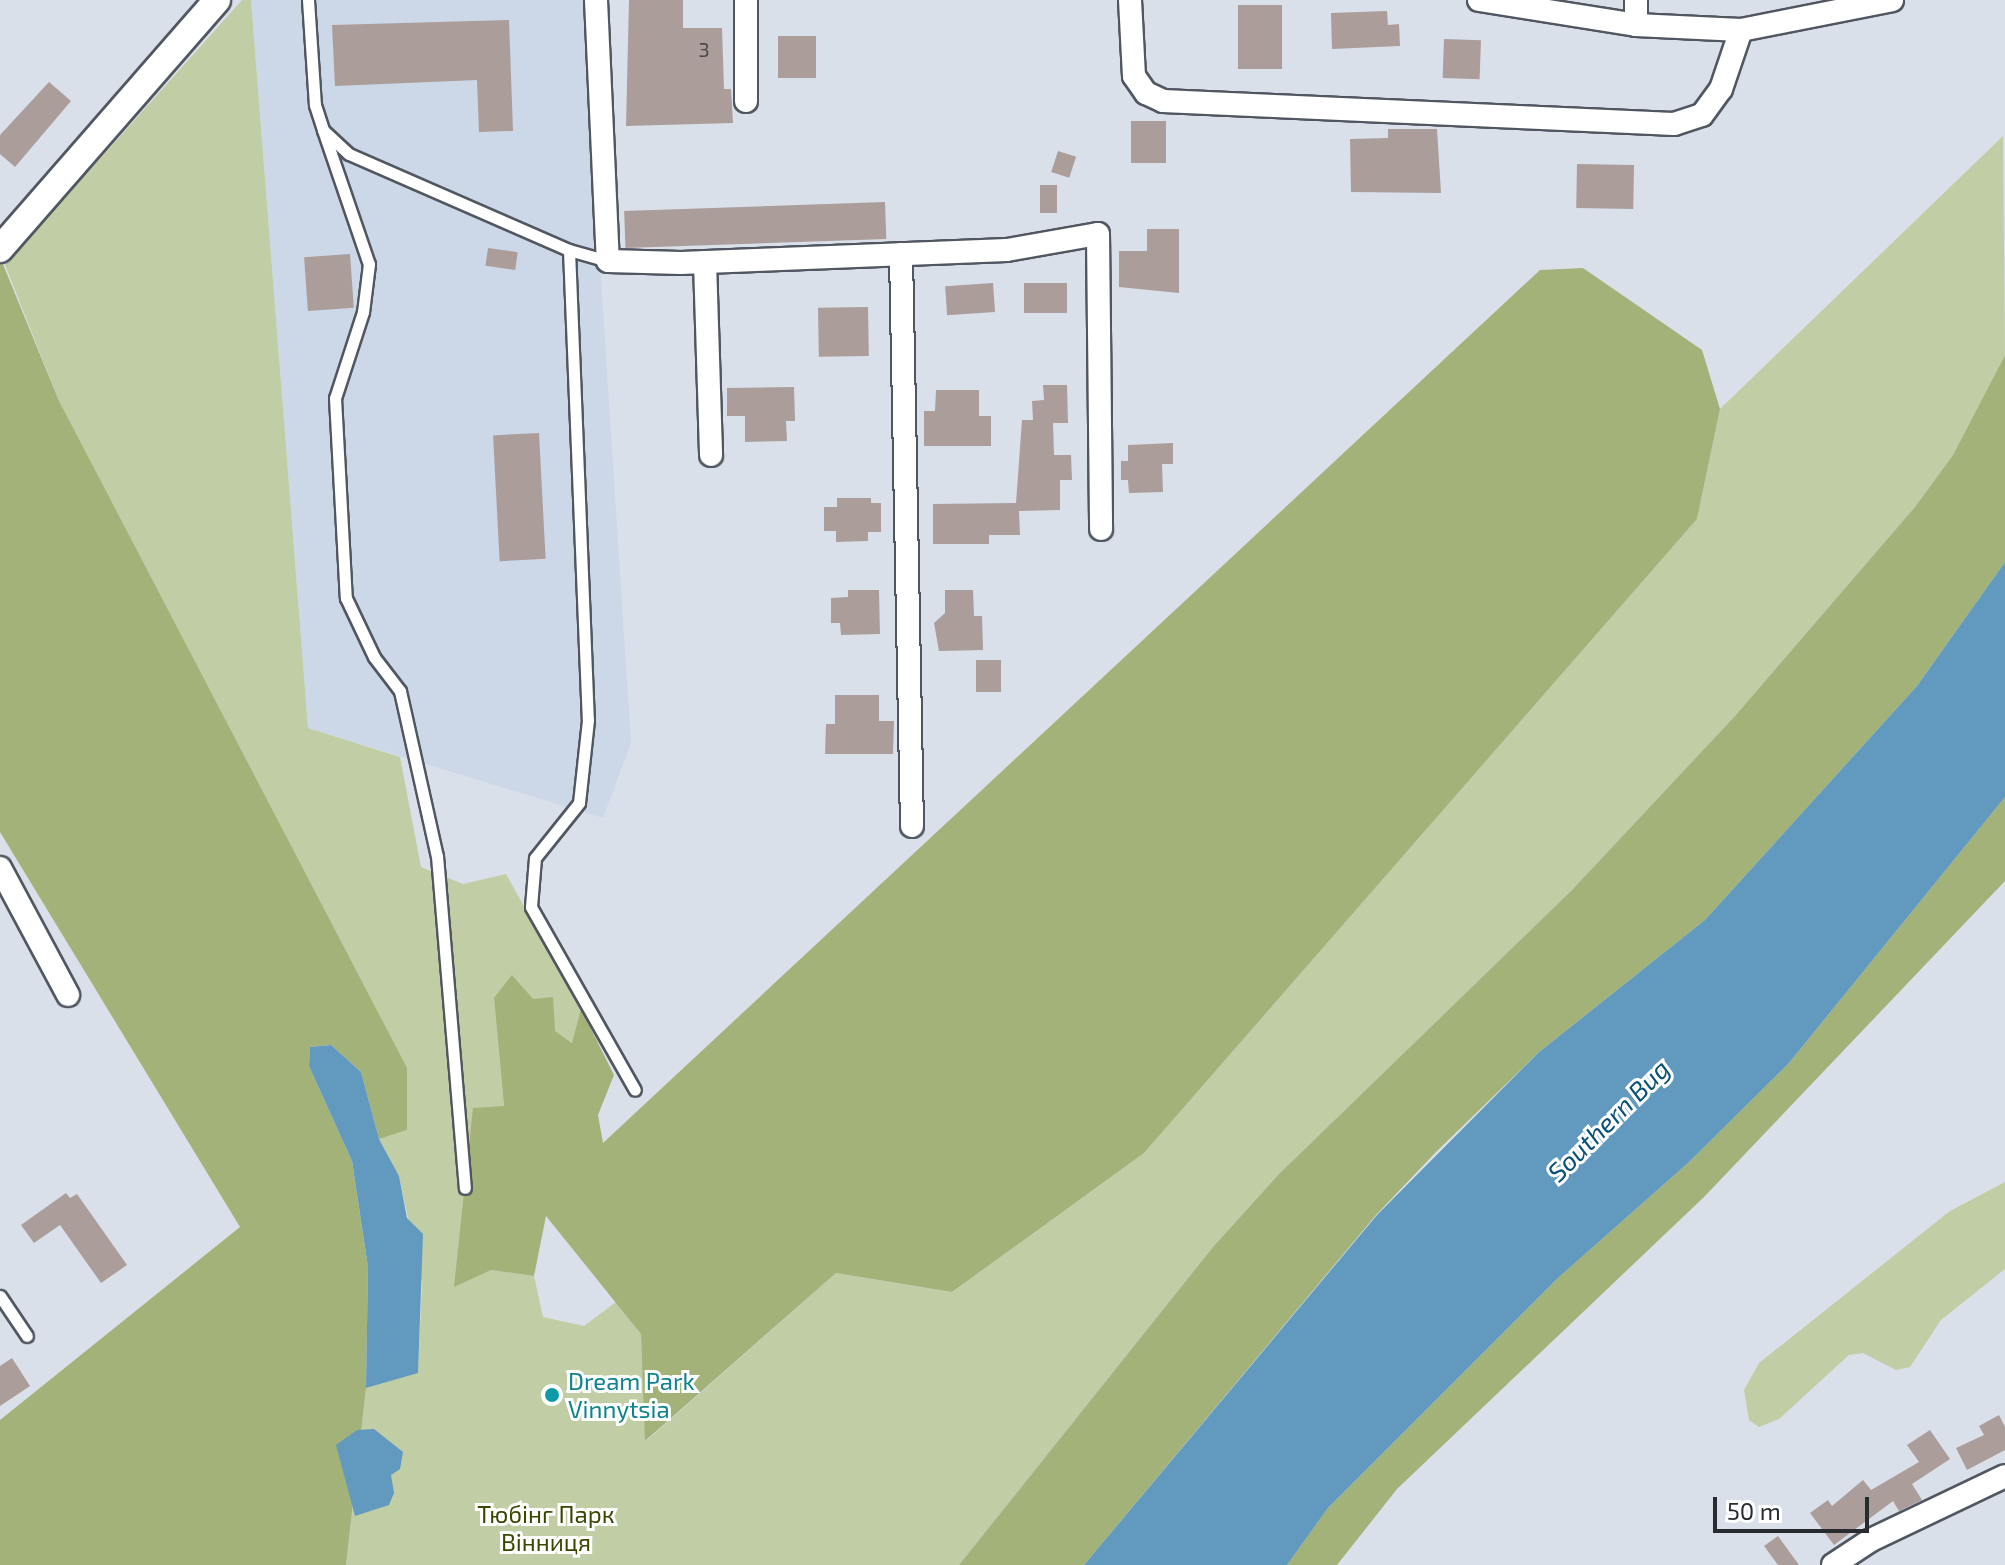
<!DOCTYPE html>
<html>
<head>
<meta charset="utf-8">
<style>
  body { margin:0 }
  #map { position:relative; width:2005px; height:1565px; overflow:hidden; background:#d9e0ea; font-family:"Exo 2",sans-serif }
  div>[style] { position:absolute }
  .built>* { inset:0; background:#ccd7e8 }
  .green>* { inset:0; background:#c1cda4 }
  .forest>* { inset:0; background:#a2b278 }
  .water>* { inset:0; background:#6299bf }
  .building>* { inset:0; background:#aa9d9a; transform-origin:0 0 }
  .roads { filter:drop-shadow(2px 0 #515760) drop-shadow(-2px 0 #515760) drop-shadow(0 2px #515760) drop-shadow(0 -2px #515760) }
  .service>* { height:11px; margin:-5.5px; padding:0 5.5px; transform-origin:5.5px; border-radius:5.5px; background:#fff }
  .minor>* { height:22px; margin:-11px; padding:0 11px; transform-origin:11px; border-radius:11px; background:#fff }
  .tertiary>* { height:26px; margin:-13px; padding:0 13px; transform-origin:13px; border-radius:13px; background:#fff }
  .dots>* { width:22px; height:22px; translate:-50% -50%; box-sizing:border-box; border:4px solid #fff; border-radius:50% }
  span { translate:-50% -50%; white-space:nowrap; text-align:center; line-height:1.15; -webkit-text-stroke:6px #fff; paint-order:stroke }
  .number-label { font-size:20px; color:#48484a }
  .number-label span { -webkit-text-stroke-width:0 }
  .culture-label { font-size:24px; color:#0d838f }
  .left { translate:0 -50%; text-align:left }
  .park-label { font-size:24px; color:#3a4701 }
  .water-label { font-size:26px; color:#085075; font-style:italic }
  .scale { position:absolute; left:1713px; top:1497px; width:156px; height:36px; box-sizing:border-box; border:4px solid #282b2f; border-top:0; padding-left:10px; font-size:24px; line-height:28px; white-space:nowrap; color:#282b2f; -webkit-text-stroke:6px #fff; paint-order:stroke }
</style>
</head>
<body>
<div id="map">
  <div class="built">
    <div style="clip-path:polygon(251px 0,583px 0,631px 743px,603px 818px,308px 728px)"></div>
  </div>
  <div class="green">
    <div style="clip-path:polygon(242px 0,251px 0,308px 728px,400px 757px,421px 867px,463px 884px,506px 874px,581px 1009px,573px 1043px,555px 1032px,551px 1013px,533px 999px,494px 998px,504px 1107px,455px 1286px,491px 1270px,534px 1276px,543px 1317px,584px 1326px,616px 1302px,641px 1334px,646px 1441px,836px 1273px,952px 1292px,1144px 1153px,1697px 519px,1720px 409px,2003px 136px,2005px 355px,1953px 455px,1915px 507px,1735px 716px,1571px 891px,1279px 1174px,1213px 1247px,959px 1565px,346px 1565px,366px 1388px,418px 1372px,422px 1283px,399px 1176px,379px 1139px,407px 1130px,59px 401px,5px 265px)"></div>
    <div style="clip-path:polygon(2005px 1182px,2005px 1269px,1941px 1320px,1910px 1367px,1896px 1370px,1863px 1353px,1849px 1355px,1779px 1419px,1759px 1427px,1749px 1420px,1744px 1390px,1759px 1363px,1950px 1211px)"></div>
  </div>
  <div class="forest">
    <div style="clip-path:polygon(0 257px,59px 401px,407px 1068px,407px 1130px,379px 1139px,361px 1072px,331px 1045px,310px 1047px,309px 1066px,352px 1161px,368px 1267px,366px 1388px,346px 1565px,0 1565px,0 1420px,240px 1227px,0 832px)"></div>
    <div style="clip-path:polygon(1583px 268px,1702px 350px,1720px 409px,1697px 519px,1144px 1153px,952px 1292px,836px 1273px,645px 1441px,641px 1334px,546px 1216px,534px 1276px,491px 1270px,454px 1287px,473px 1108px,504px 1106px,494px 998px,512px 975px,533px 999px,553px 997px,555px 1031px,572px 1043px,581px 1009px,614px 1075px,598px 1115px,603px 1143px,1540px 270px)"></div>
    <div style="clip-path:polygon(2005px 355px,2005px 562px,1917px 686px,1705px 920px,1538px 1053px,1437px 1151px,1376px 1215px,1084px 1565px,959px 1565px,1213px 1247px,1279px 1174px,1571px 891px,1735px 716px,1915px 507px,1953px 455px)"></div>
    <div style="clip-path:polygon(2005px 797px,2005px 881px,1704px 1197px,1397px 1489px,1337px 1565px,1287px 1565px,1328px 1508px,1559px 1277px,1688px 1163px,1789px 1063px)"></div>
  </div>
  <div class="water">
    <div style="clip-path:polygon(2005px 562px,2005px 797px,1789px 1063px,1688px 1163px,1559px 1277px,1328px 1508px,1287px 1565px,1084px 1565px,1377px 1215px,1538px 1053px,1705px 920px,1917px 686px)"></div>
    <div style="clip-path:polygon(331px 1045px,361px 1072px,379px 1139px,399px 1176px,407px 1218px,423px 1234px,418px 1373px,366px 1388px,368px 1267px,352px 1161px,309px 1066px,310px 1047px)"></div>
    <div style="clip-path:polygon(374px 1429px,403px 1452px,400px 1469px,391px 1475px,394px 1493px,389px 1505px,355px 1516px,336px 1445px,357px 1430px)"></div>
  </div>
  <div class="building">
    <div style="clip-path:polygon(629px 0,683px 0,683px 28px,722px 28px,724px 89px,731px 89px,733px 123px,626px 126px)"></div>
    <div style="left:1238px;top:5px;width:44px;height:64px"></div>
    <div style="clip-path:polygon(1387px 11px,1388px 25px,1399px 24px,1400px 46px,1332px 49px,1331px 13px)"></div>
    <div style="clip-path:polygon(509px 20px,513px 131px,479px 132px,477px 80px,335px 86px,332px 25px)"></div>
    <div style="left:778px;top:36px;width:38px;height:42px"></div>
    <div style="left:1444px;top:39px;width:37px;height:39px;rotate:2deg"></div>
    <div style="clip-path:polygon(49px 82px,71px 101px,15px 167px,0 154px,0 135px)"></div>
    <div style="left:1131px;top:121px;width:35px;height:42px"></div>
    <div style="clip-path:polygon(1388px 129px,1437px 129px,1441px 193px,1351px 192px,1350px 139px,1388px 138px)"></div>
    <div style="left:1058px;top:151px;width:19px;height:22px;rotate:18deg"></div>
    <div style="left:1577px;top:164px;width:57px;height:44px;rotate:1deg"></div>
    <div style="left:1040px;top:185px;width:17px;height:28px"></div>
    <div style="left:885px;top:202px;width:37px;height:261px;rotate:88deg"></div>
    <div style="clip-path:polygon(1147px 229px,1179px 229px,1179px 293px,1119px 287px,1119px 251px,1147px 251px)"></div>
    <div style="left:488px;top:248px;width:30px;height:18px;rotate:8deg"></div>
    <div style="left:350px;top:254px;width:54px;height:46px;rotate:86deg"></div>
    <div style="left:993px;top:283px;width:29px;height:48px;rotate:86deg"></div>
    <div style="left:1067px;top:283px;width:30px;height:43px;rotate:90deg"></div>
    <div style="left:868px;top:307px;width:49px;height:50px;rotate:89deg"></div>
    <div style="clip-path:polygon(1043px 385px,1067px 385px,1068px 423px,1053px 423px,1054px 455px,1071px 455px,1072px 480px,1060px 480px,1060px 510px,1019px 511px,1020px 535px,989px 535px,989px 544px,933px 544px,933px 504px,1016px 503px,1022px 420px,1033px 420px,1032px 401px,1044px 400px)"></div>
    <div style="clip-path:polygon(794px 387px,795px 421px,786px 421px,787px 441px,745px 442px,745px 416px,727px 416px,727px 388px)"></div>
    <div style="clip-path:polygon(936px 390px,979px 390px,979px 416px,991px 416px,991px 446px,924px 446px,924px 411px,935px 411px)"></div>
    <div style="left:539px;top:433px;width:126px;height:46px;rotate:87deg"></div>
    <div style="clip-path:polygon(1173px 443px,1173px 464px,1162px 464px,1163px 492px,1129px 493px,1128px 480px,1121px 480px,1121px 461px,1128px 461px,1128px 445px)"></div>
    <div style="clip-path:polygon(837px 498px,871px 498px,871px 503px,881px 503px,881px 532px,868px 532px,868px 541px,836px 542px,836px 531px,824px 531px,824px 507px,837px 507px)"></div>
    <div style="clip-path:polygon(848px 590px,879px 590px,880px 634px,841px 635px,840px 623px,831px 623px,831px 598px,848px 597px)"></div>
    <div style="clip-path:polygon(945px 590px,973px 590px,974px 616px,982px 616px,983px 650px,939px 651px,934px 623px,945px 613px)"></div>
    <div style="left:976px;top:660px;width:25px;height:32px"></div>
    <div style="clip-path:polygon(835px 695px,879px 695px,879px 721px,894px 721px,893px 754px,825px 754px,826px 724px,835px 724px)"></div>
    <div style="clip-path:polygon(66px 1193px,70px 1198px,77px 1194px,127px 1265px,101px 1283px,60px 1225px,34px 1243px,21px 1225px)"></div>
    <div style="clip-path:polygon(12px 1358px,30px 1386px,0 1406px,0 1366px)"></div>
    <div style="clip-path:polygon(1999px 1415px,2005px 1427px,2005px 1450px,1967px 1470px,1956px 1448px,1984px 1435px,1979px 1426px)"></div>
    <div style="clip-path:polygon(1930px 1430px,1950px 1459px,1912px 1484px,1922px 1500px,1899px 1511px,1893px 1501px,1834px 1545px,1810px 1513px,1828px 1500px,1832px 1506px,1863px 1480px,1871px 1490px,1919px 1462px,1907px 1445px)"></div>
    <div style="clip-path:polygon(1778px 1536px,1799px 1565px,1778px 1565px,1764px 1546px)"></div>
  </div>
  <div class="roads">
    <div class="service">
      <div style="left:308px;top:0;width:105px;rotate:86.2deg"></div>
      <div style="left:315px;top:105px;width:26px;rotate:72deg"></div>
      <div style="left:323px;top:130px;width:35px;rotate:43deg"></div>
      <div style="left:349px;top:154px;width:240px;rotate:23.6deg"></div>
      <div style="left:569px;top:250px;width:41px;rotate:15.8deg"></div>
      <div style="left:323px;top:130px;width:142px;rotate:71.1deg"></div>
      <div style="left:369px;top:264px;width:48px;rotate:97.1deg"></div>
      <div style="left:363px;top:312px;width:90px;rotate:108deg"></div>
      <div style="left:335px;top:398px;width:200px;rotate:86.9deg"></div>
      <div style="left:346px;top:598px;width:65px;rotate:64.6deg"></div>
      <div style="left:374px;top:657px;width:43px;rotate:52.6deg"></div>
      <div style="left:400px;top:691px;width:169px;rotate:77.4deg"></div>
      <div style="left:437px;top:856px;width:333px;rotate:85.2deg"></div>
      <div style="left:569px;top:250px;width:470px;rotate:87.7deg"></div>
      <div style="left:588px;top:720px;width:83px;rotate:96.2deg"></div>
      <div style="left:579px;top:803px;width:70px;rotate:128.7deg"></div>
      <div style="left:535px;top:858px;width:49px;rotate:94.7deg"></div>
      <div style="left:531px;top:907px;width:210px;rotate:60.4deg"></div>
      <div style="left:0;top:1296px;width:48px;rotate:56deg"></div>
    </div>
    <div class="minor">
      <div style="left:596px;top:0;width:261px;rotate:87.4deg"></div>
      <div style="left:608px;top:261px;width:73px;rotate:1.6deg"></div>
      <div style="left:681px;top:263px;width:326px;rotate:-2.3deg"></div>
      <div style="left:1007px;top:250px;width:92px;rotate:-10deg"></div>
      <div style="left:1098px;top:234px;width:295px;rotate:89.4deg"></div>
      <div style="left:746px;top:0;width:101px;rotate:90deg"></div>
      <div style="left:1130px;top:0;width:76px;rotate:87deg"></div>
      <div style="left:1134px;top:76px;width:21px;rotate:55deg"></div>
      <div style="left:1146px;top:93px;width:19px;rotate:25deg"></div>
      <div style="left:1163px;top:101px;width:512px;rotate:2.58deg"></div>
      <div style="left:1674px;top:124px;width:29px;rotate:-18deg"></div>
      <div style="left:1702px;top:115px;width:32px;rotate:-54deg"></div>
      <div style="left:1721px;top:89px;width:62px;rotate:-71.3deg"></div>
      <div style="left:1479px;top:0;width:159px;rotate:9deg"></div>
      <div style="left:1636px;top:25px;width:105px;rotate:2.7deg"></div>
      <div style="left:1741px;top:30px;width:154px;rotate:-11.2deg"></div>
      <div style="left:1636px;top:25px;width:25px;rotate:-90deg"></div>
      <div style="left:901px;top:254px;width:572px;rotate:88.9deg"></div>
      <div style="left:705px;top:262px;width:193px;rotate:88.2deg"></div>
      <div style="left:0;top:868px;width:144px;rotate:61.8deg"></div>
      <div style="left:1833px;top:1565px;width:45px;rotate:-33.3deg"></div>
      <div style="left:1871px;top:1540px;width:148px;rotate:-25.5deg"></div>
    </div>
    <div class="tertiary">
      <div style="left:0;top:249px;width:330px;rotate:-48.9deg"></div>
    </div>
  </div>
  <div class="dots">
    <div style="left:552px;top:1395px;background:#0f9aa8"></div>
  </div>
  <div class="number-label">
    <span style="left:704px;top:49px">3</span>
  </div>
  <div class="culture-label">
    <span class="left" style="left:568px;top:1395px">Dream Park<br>Vinnytsia</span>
  </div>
  <div class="park-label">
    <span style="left:546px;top:1528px">Тюбінг Парк<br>Вінниця</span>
  </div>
  <div class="water-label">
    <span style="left:1608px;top:1120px;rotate:-45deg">Southern Bug</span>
  </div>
  <div class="scale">50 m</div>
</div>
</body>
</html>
